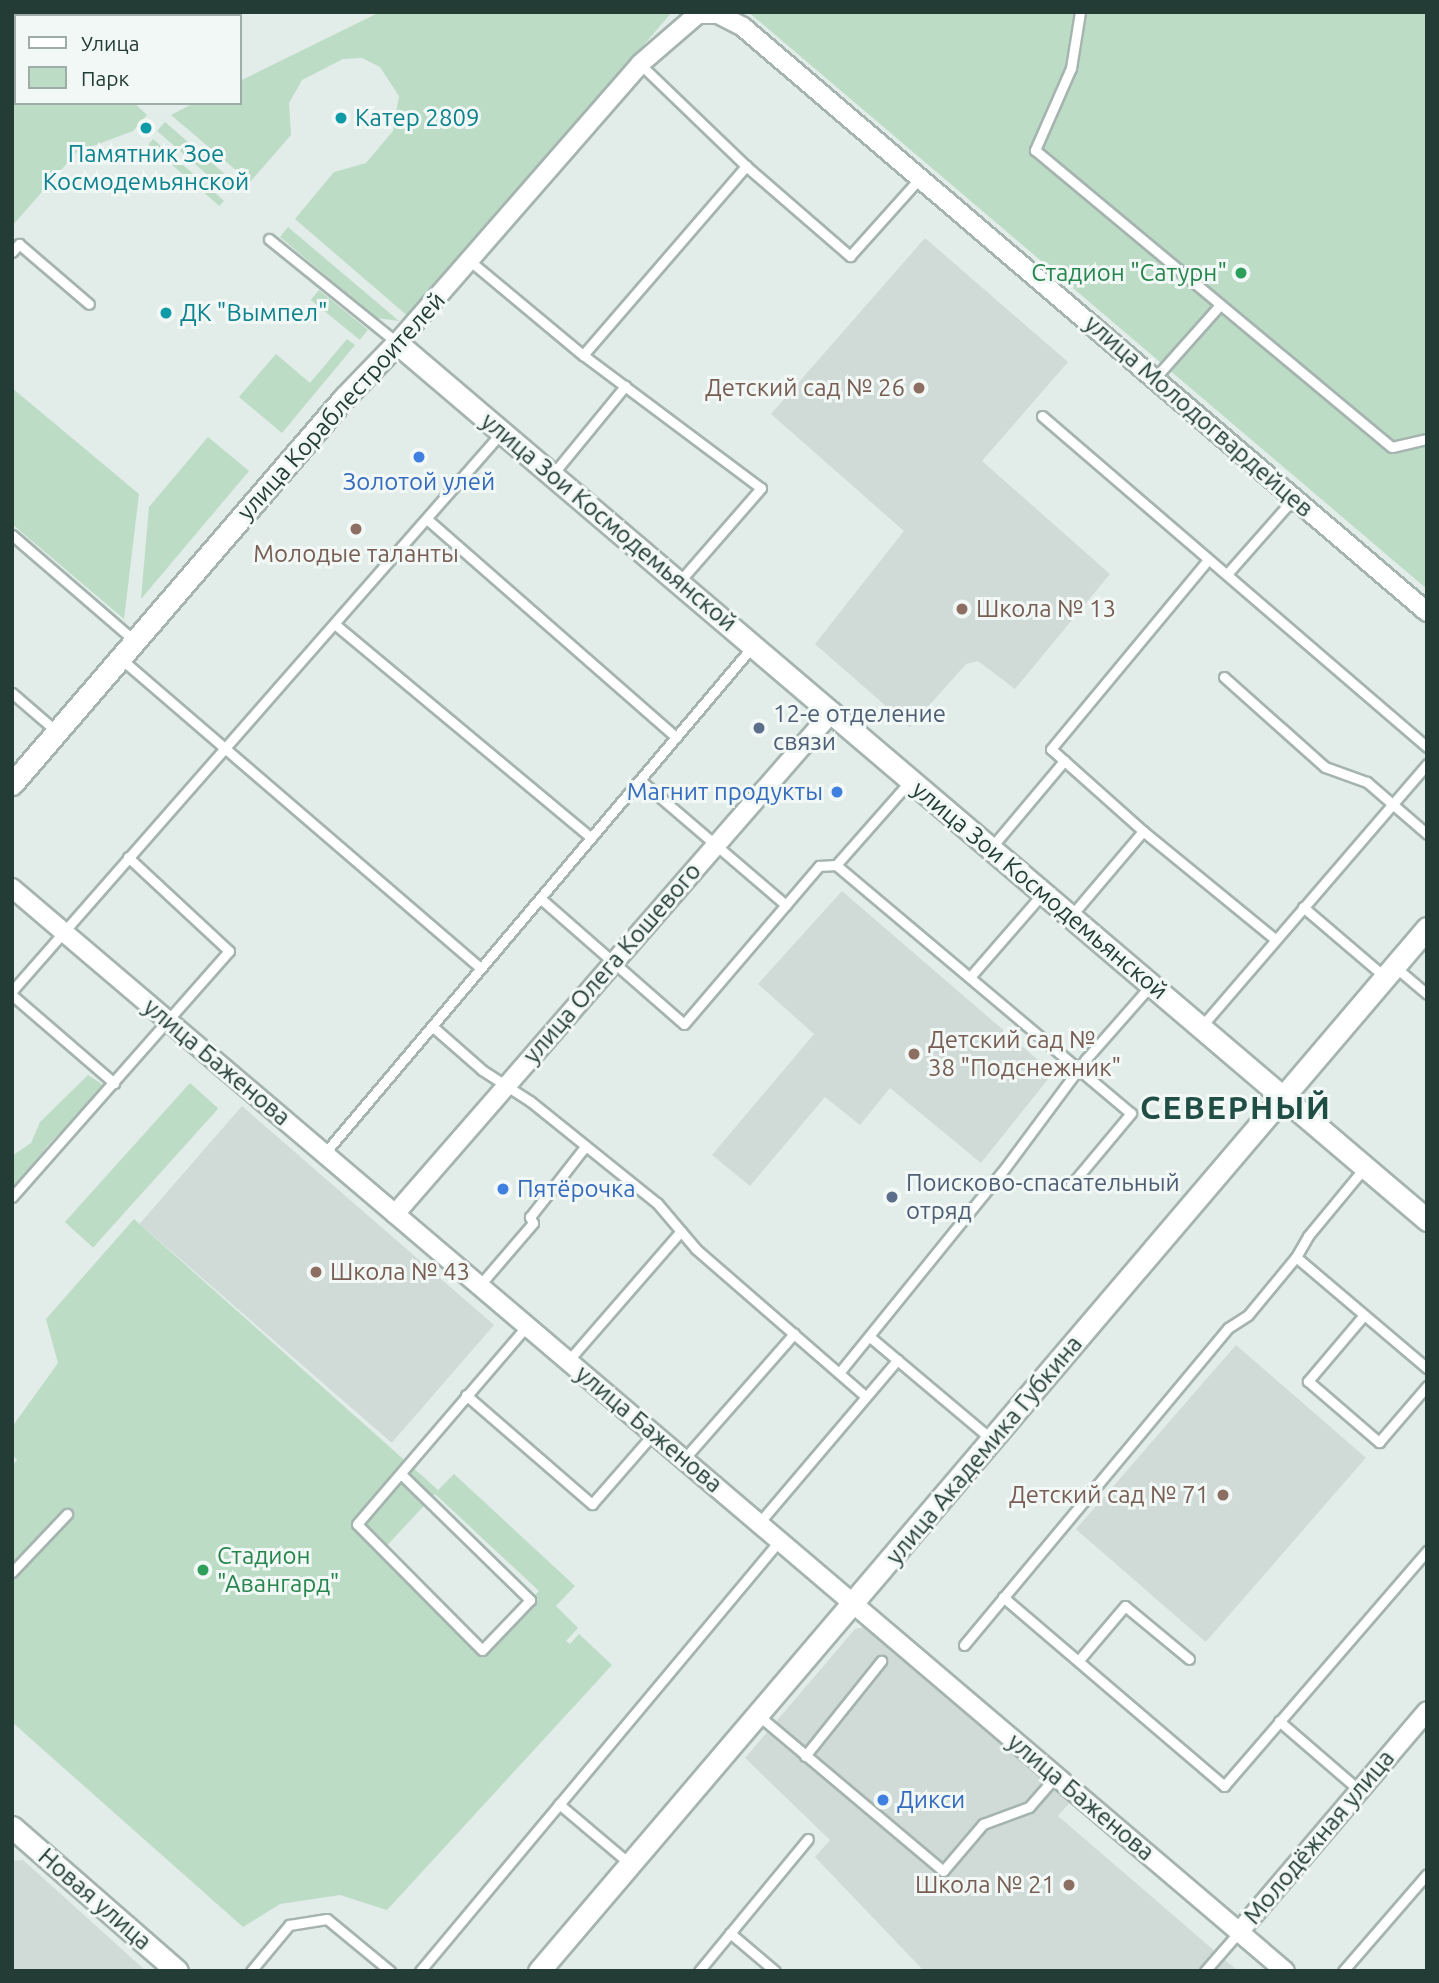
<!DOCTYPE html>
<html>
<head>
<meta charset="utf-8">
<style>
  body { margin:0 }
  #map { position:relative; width:1439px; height:1983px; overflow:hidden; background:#e2ece8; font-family:Ubuntu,sans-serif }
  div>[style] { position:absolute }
  .built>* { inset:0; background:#d0dbd7; transform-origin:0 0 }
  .green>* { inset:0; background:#bcdcc6; transform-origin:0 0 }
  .roads { filter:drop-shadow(2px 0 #a5b4af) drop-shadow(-2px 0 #a5b4af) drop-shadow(0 2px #a5b4af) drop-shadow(0 -2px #a5b4af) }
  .lane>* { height:9px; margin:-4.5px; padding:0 4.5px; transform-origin:4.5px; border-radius:4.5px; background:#fff }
  .street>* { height:18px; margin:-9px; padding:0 9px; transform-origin:9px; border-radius:9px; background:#fff }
  .secondary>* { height:21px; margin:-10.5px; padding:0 10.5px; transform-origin:10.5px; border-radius:10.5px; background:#fff }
  .dots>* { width:19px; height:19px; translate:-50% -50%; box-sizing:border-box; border:4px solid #f2f8f6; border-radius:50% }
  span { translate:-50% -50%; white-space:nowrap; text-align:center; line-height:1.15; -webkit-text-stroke:6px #f2f8f6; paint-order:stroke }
  .culture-label { font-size:24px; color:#0d838f }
  .left { translate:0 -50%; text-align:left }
  .leisure-label { font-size:24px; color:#27864d }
  .right { translate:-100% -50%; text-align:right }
  .education-label { font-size:24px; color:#785e54 }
  .street-label { font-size:24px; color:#233c36 }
  .shop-label { font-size:24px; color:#366cbe }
  .service-label { font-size:24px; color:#4e5e75 }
  .district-label { font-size:32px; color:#204d44; font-weight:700; letter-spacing:2px }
  .frame { position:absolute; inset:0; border:14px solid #233c36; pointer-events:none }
  .legend { position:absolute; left:14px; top:14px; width:228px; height:91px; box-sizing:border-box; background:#f2f8f6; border:2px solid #9fada9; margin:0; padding:9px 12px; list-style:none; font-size:21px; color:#233c36 }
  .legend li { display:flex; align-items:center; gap:14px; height:35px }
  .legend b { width:35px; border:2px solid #9fada9 }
</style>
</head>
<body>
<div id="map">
  <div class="built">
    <div style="clip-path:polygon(925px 238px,1068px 362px,982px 461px,1110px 574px,1015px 689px,978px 661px,966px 664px,910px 727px,815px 644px,904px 531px,771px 414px)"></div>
    <div style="clip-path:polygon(842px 891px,1053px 1073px,981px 1163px,890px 1088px,860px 1125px,825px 1097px,750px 1186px,712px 1155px,814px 1034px,758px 984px)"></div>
    <div style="left:242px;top:1106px;width:334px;height:156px;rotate:41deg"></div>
    <div style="left:1236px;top:1345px;width:172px;height:244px;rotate:41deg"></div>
    <div style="clip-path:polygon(865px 1627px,1071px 1801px,1058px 1816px,1238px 1971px,924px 1971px,815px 1857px,830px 1840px,745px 1758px,855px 1629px)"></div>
    <div style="clip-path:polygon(23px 1860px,146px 1971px,12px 1971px,12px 1861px)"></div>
  </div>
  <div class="green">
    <div style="clip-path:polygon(380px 12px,672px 12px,410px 318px,295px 219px,334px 172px,366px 163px,393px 131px,399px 96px,380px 67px,362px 58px,343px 59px,302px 80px,289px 103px,291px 135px,250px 182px,171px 115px,194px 103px,240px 103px,240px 81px)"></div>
    <div style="clip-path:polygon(748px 12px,1427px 12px,1427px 589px,766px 27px)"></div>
    <div style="clip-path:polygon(12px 76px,16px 76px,16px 103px,134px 103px,147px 115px,133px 131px,77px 152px,12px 226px)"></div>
    <div style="left:165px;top:122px;width:94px;height:12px;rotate:41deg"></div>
    <div style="left:153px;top:139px;width:94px;height:7px;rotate:41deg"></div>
    <div style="clip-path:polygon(288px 227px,399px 321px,376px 318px,280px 237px)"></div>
    <div style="left:319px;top:290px;width:63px;height:13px;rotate:39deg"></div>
    <div style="clip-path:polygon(347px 339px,355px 345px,282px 433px,239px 397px,276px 354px,310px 383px)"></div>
    <div style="clip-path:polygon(12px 388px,139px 494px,124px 619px,12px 524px)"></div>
    <div style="clip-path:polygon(208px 437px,249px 471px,141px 599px,149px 507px)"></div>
    <div style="clip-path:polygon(88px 1075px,102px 1084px,96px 1096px,48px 1145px,17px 1186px,12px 1184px,12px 1156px,31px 1143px,40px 1122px)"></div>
    <div style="left:190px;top:1083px;width:38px;height:187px;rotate:42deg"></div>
    <div style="clip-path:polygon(evenodd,134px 1219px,438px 1490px,454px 1474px,575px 1586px,556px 1606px,578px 1628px,566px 1641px,570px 1644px,579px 1634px,612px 1665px,387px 1910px,340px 1895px,280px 1904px,243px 1927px,12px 1722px,12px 1466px,17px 1460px,12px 1454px,12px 1427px,58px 1363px,46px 1319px,134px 1219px,435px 1494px,539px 1591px,477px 1655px,378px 1555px,435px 1494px)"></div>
  </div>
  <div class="roads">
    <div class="lane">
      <div style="left:1080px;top:12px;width:57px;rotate:99.1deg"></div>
      <div style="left:1071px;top:68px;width:90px;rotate:113.7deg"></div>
      <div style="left:1035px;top:150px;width:464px;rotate:39.8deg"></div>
      <div style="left:1392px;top:447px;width:36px;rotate:-13deg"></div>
      <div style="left:640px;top:64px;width:147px;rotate:43.9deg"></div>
      <div style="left:746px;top:166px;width:138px;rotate:40.9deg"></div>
      <div style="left:850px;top:256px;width:106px;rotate:-48.1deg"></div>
      <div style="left:269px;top:239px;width:164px;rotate:39deg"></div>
      <div style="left:12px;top:252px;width:11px;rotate:-49deg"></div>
      <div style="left:19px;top:244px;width:92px;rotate:40.6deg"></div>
      <div style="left:470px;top:261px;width:147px;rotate:39.8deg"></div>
      <div style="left:583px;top:355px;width:222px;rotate:36.8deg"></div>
      <div style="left:761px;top:488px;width:125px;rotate:131.1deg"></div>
      <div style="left:583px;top:355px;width:250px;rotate:-49.2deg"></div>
      <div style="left:1155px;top:378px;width:98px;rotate:-48.3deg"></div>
      <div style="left:1042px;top:416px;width:508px;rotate:40.69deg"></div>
      <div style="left:553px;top:474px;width:114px;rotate:-50.7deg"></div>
      <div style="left:428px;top:520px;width:330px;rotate:41.2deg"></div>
      <div style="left:12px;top:535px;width:162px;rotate:40.8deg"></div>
      <div style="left:1227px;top:574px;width:101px;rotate:-48.6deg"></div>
      <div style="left:337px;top:626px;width:331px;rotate:39.8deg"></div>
      <div style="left:120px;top:658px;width:476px;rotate:40.7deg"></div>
      <div style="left:1224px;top:677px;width:135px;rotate:41.7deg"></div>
      <div style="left:1325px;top:767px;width:45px;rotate:19.7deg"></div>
      <div style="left:1367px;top:782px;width:79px;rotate:40.9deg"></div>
      <div style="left:12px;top:693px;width:58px;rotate:40.8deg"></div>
      <div style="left:640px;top:780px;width:192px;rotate:40.6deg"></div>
      <div style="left:1143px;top:831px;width:171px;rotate:39.3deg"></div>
      <div style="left:991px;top:848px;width:114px;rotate:-50deg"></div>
      <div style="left:836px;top:865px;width:385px;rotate:40.1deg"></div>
      <div style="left:1131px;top:1113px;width:94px;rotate:129.8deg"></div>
      <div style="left:540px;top:898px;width:191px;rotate:41.2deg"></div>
      <div style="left:684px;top:1024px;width:208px;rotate:-49.5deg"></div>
      <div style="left:819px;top:866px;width:17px;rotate:-3deg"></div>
      <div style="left:836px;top:865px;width:113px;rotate:-48.6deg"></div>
      <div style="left:1303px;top:907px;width:108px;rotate:40.5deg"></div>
      <div style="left:1071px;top:916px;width:111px;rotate:-49.7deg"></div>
      <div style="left:1143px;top:831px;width:123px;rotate:-138.3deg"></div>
      <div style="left:1051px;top:749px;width:246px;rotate:-50.3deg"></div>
      <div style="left:1394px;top:966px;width:43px;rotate:40.3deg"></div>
      <div style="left:970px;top:977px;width:111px;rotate:-49deg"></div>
      <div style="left:12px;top:991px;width:742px;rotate:-48.77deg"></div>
      <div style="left:12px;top:995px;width:135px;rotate:40.8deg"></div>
      <div style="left:432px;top:1026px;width:67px;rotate:41.3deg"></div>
      <div style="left:482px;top:1070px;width:57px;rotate:32.9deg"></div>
      <div style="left:530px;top:1101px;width:163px;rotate:38.8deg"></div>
      <div style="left:657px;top:1203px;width:60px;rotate:49.7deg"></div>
      <div style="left:696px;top:1249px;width:224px;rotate:41deg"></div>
      <div style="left:1201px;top:1027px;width:347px;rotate:-49.3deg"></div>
      <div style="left:324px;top:1154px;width:664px;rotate:-49.83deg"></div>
      <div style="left:12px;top:1197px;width:328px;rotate:-48.6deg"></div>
      <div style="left:229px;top:951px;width:138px;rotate:-137.1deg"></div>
      <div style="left:1296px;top:1257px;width:172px;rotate:40.3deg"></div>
      <div style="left:479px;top:1286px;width:83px;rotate:-49.4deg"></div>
      <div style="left:533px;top:1223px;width:7px;rotate:-117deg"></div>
      <div style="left:530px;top:1217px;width:88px;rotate:-52deg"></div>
      <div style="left:1364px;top:1315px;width:87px;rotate:130.3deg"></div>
      <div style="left:1308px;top:1381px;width:94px;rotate:40.7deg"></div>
      <div style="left:1379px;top:1442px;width:74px;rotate:-49.4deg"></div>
      <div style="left:870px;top:1337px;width:158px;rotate:40.1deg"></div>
      <div style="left:568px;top:1361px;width:172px;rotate:-49deg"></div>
      <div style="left:839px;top:1373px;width:259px;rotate:-51deg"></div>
      <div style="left:1002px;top:1172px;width:141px;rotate:-53.4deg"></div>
      <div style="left:1086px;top:1059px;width:98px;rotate:-48.7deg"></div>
      <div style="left:466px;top:1395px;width:167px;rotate:40.9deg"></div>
      <div style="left:592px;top:1504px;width:94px;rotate:-48.9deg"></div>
      <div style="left:684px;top:1459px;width:167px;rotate:-48.7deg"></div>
      <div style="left:402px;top:1475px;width:179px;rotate:44.3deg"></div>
      <div style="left:530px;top:1600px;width:69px;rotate:133.8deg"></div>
      <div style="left:482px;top:1650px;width:177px;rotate:-134.8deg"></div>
      <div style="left:357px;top:1524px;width:261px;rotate:-49.4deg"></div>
      <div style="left:759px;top:1523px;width:214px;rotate:-49.7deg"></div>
      <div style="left:12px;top:1572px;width:80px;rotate:-46.5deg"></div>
      <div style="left:1003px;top:1597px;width:291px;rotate:40.5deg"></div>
      <div style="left:1224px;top:1786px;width:311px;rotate:-49.2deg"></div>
      <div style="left:964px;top:1645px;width:413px;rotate:-50.2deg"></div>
      <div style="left:1228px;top:1328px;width:24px;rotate:-33deg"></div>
      <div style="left:1248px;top:1315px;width:75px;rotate:-50.4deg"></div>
      <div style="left:1296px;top:1257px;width:24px;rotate:-60deg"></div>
      <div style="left:1308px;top:1236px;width:89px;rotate:-50.4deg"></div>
      <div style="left:1079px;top:1660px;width:71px;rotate:-49.6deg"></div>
      <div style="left:1125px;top:1606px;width:83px;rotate:39.6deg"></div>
      <div style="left:758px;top:1715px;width:242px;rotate:40.1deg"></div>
      <div style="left:943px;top:1871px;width:62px;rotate:-49.6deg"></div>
      <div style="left:983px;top:1824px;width:49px;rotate:-20.3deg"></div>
      <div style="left:1029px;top:1807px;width:41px;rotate:-48.9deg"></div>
      <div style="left:1279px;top:1721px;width:106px;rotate:40.8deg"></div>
      <div style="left:805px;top:1756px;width:122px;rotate:-51.3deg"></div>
      <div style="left:559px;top:1804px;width:93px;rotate:40.2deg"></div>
      <div style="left:730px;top:1933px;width:59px;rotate:40.2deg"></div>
      <div style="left:251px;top:1971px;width:60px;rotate:-50.4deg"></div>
      <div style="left:289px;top:1925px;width:38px;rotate:-9deg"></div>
      <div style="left:327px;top:1919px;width:82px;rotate:39.5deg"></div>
      <div style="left:420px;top:1971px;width:562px;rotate:-50.13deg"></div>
      <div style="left:699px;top:1971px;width:171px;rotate:-50.5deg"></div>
      <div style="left:1205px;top:1971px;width:52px;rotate:-48.9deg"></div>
      <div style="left:1343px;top:1971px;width:128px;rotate:-49.1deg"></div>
    </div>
    <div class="street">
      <div style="left:397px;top:343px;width:370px;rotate:-48.9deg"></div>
      <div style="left:640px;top:64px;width:77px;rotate:-40.8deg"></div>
      <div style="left:698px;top:14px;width:20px"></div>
      <div style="left:718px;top:14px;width:28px;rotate:27deg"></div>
      <div style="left:743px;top:27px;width:900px;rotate:40.54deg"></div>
      <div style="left:12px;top:888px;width:1671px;rotate:40.39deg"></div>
      <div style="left:395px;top:1214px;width:666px;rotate:-48.96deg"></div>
      <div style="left:1239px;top:1932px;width:290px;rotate:-49.6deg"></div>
    </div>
    <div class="secondary">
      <div style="left:12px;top:784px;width:509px;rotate:-49.3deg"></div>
      <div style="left:344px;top:398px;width:76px;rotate:-46.1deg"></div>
      <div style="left:397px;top:343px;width:1353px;rotate:40.41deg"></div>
      <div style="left:12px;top:1827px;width:219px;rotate:41.1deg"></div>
      <div style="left:539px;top:1971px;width:1370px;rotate:-49.59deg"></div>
    </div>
  </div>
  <div class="dots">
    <div style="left:341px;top:118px;background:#0f9aa8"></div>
    <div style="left:146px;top:128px;background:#0f9aa8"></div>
    <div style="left:1241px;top:273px;background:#2e9e5b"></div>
    <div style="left:166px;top:313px;background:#0f9aa8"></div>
    <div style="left:919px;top:388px;background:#8d6e63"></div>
    <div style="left:419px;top:457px;background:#3f7fe0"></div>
    <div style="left:356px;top:529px;background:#8d6e63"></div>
    <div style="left:962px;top:609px;background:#8d6e63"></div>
    <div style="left:759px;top:728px;background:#5c6f8a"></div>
    <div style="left:837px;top:792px;background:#3f7fe0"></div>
    <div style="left:914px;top:1054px;background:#8d6e63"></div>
    <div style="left:503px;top:1189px;background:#3f7fe0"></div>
    <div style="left:892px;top:1197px;background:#5c6f8a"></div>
    <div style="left:316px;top:1272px;background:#8d6e63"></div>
    <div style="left:1223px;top:1495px;background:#8d6e63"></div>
    <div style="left:203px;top:1570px;background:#2e9e5b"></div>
    <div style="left:883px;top:1800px;background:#3f7fe0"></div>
    <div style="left:1069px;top:1885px;background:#8d6e63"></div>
  </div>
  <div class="culture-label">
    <span class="left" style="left:355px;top:118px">Катер 2809</span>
    <span style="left:146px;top:168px">Памятник Зое<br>Космодемьянской</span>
    <span class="left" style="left:180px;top:313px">ДК "Вымпел"</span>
  </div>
  <div class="leisure-label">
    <span class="right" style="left:1227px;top:273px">Стадион "Сатурн"</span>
    <span class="left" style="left:217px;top:1570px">Стадион<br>"Авангард"</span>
  </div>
  <div class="education-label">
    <span class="right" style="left:905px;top:388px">Детский сад № 26</span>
    <span style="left:356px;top:554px">Молодые таланты</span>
    <span class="left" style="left:976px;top:609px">Школа № 13</span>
    <span class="left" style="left:928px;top:1054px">Детский сад №<br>38 "Подснежник"</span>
    <span class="left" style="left:330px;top:1272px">Школа № 43</span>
    <span class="right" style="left:1209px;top:1495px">Детский сад № 71</span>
    <span class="right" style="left:1055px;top:1885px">Школа № 21</span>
  </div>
  <div class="street-label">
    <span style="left:341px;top:406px;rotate:-48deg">улица Кораблестроителей</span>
    <span style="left:1199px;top:416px;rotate:41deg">улица Молодогвардейцев</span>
    <span style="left:609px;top:522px;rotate:40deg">улица Зои Космодемьянской</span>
    <span style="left:1040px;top:890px;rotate:40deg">улица Зои Космодемьянской</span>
    <span style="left:612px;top:963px;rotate:-49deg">улица Олега Кошевого</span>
    <span style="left:217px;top:1062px;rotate:40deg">улица Баженова</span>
    <span style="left:649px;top:1429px;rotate:40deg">улица Баженова</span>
    <span style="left:984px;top:1450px;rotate:-50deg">улица Академика Губкина</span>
    <span style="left:1081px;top:1797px;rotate:40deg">улица Баженова</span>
    <span style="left:1319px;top:1837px;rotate:-50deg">Молодёжная улица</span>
    <span style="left:95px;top:1899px;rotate:41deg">Новая улица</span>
  </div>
  <div class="shop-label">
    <span style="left:419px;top:482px">Золотой улей</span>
    <span class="right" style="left:823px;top:792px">Магнит продукты</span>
    <span class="left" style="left:517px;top:1189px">Пятёрочка</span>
    <span class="left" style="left:897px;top:1800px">Дикси</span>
  </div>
  <div class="service-label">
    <span class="left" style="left:773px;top:728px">12-е отделение<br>связи</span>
    <span class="left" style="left:906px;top:1197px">Поисково-спасательный<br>отряд</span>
  </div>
  <div class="district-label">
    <span style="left:1236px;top:1107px">СЕВЕРНЫЙ</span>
  </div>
  <div class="frame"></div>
  <ul class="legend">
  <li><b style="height:9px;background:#fff"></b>Улица</li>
  <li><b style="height:19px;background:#bcdcc6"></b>Парк</li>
  </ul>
</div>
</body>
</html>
